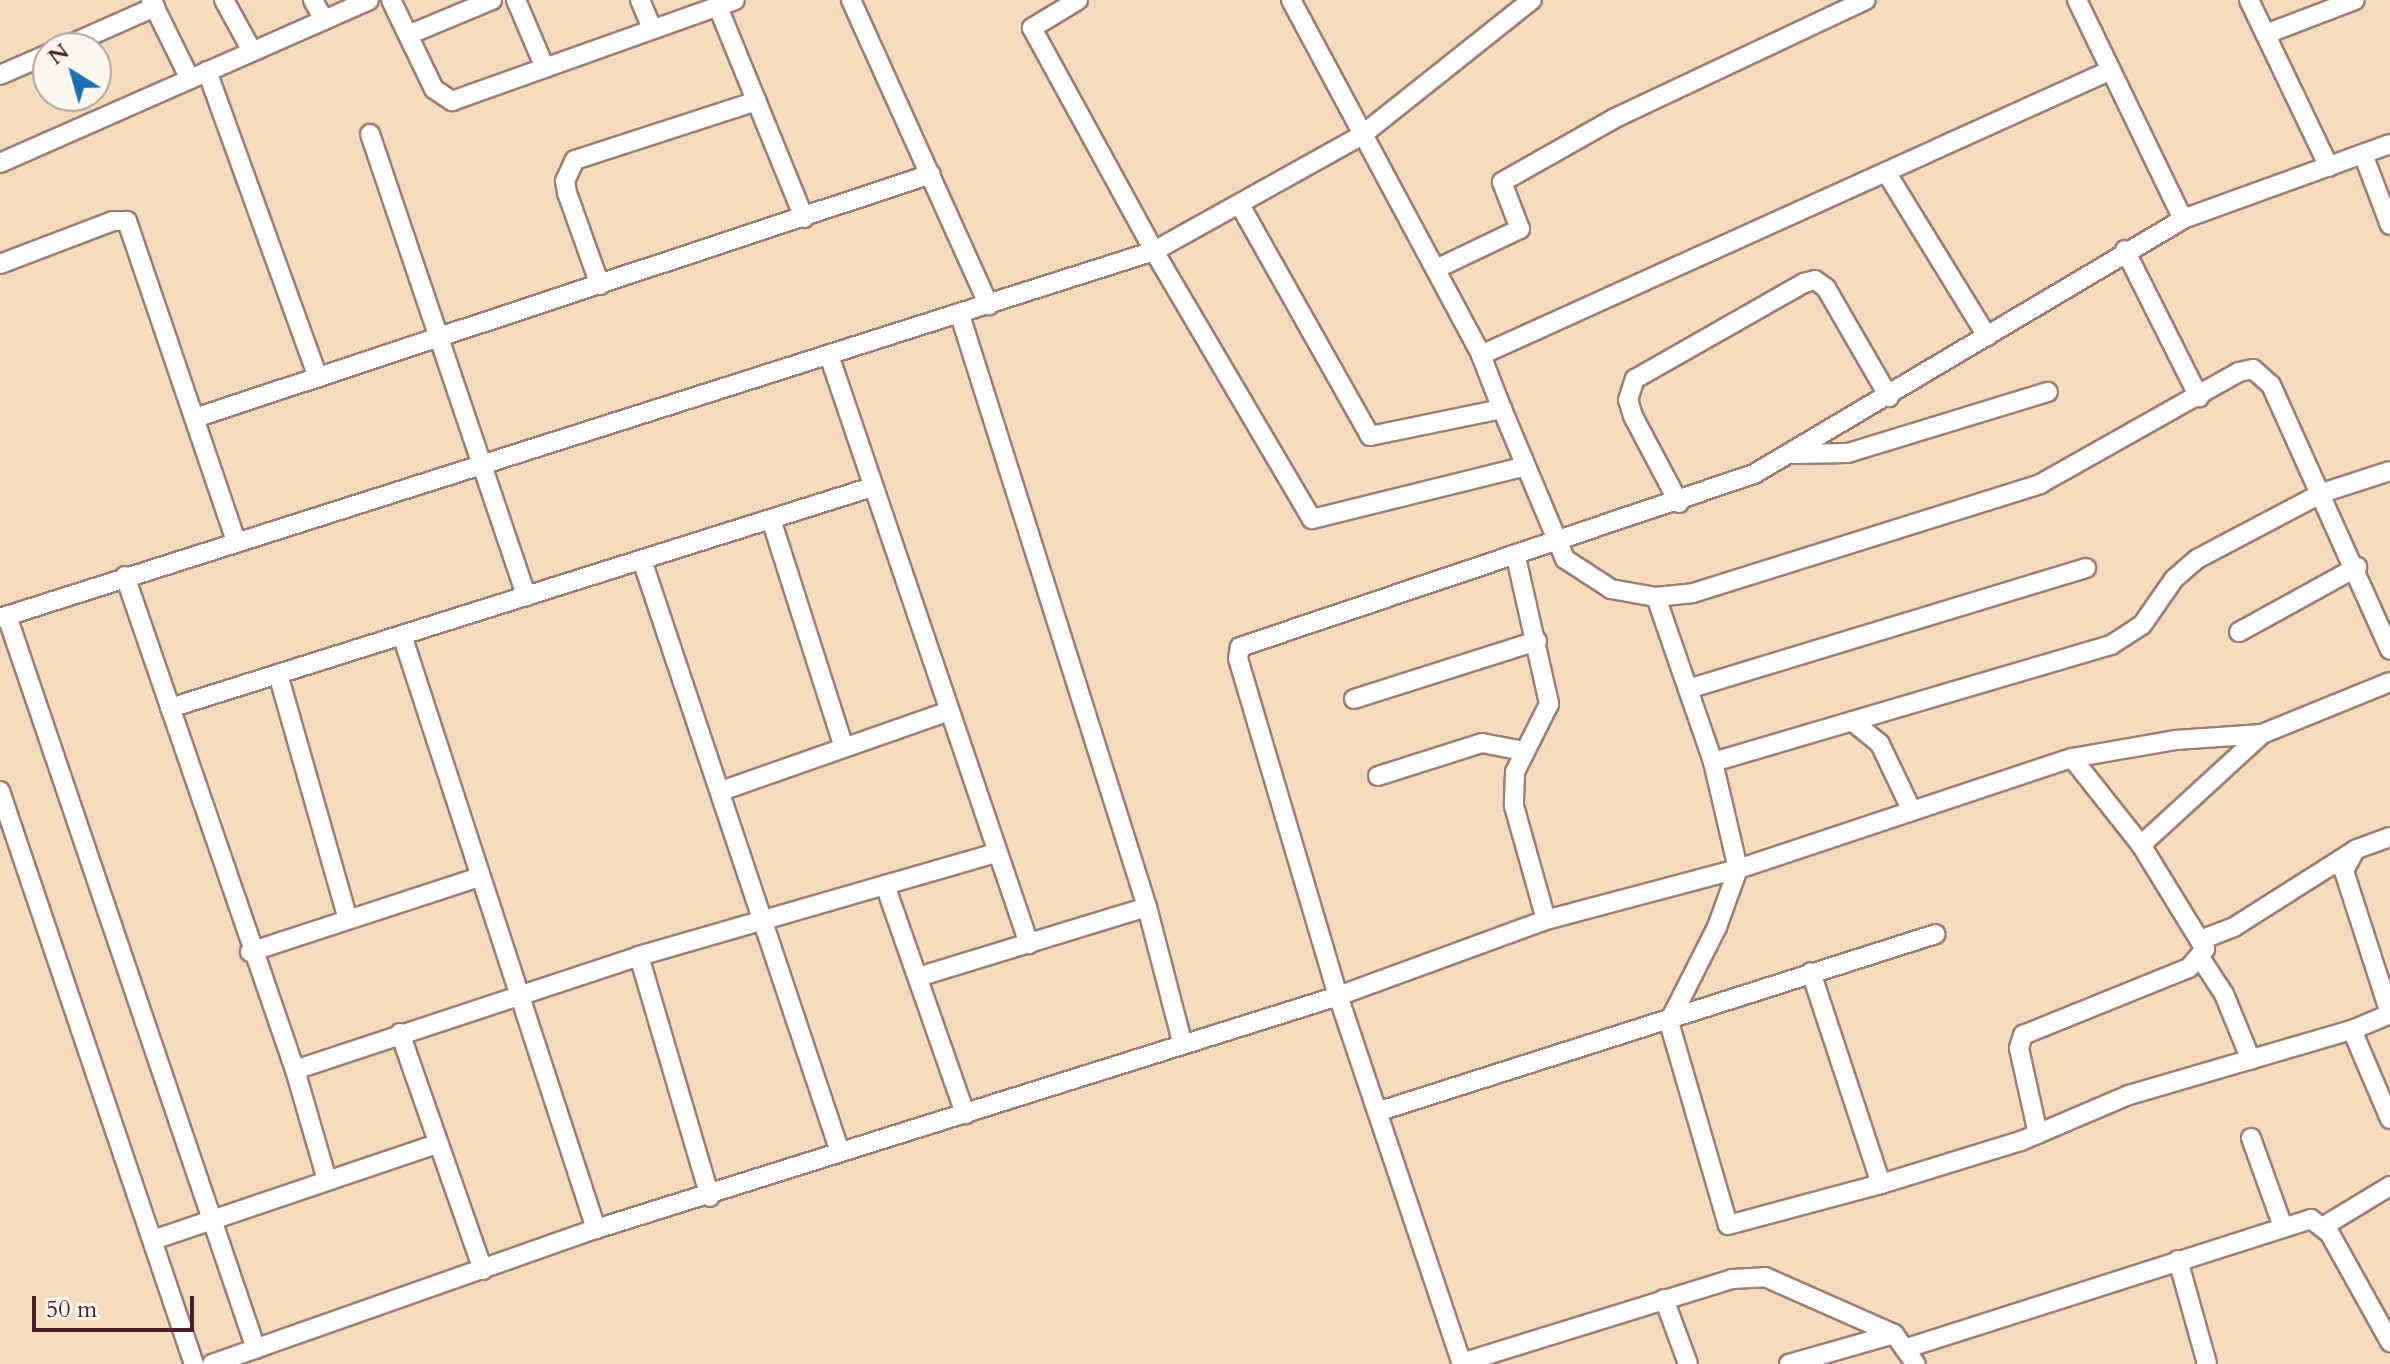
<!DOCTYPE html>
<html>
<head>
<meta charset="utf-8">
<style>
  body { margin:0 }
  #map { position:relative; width:2390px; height:1364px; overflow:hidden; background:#f3dcbd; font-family:Cardo,serif }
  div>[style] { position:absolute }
  .roads { filter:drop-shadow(2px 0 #9e7e74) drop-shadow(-2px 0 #9e7e74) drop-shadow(0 2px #9e7e74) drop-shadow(0 -2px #9e7e74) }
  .street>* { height:18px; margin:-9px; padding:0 9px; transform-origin:9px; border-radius:9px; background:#fff }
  span { translate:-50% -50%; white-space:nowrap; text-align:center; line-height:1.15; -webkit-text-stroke:7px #fbf7ec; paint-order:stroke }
  .north { position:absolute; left:32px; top:32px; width:80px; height:80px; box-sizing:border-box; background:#fbf7ec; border:2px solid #b4a19f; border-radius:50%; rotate:323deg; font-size:22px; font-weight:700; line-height:32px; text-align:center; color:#4a1f2b }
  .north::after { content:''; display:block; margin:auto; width:28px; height:36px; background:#1f6fb2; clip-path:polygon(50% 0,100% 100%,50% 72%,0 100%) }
  .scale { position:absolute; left:32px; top:1296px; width:162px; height:36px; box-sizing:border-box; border:4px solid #4a1f2b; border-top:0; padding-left:10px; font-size:24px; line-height:28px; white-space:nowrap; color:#4a1f2b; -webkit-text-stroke:6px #fbf7ec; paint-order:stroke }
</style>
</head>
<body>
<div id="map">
  <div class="roads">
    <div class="street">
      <div style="left:151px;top:0;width:88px;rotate:63.7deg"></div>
      <div style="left:224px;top:0;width:58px;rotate:61.2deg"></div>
      <div style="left:313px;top:0;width:23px;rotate:61deg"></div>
      <div style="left:391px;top:0;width:99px;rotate:64.2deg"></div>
      <div style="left:434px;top:89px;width:22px;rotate:34deg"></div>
      <div style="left:452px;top:101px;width:300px;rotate:-19.6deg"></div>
      <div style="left:516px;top:0;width:74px;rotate:66.9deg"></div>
      <div style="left:640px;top:0;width:30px;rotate:67deg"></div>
      <div style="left:851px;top:0;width:335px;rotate:65.7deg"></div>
      <div style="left:1078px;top:0;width:54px;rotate:148.7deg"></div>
      <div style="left:1032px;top:28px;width:254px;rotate:61.3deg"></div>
      <div style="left:1154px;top:251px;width:311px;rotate:59.5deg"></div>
      <div style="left:1312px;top:519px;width:216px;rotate:-13.9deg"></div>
      <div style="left:1291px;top:0;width:403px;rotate:61.8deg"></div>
      <div style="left:1481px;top:355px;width:691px;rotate:-24.34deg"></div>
      <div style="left:2077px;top:0;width:243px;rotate:64.2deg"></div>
      <div style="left:2249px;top:0;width:185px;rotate:64.4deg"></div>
      <div style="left:718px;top:7px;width:228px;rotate:67.8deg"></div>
      <div style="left:2266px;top:34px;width:95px;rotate:-20.9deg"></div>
      <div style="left:408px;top:35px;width:91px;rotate:-22.6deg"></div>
      <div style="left:62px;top:48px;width:102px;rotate:-23.8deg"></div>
      <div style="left:207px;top:71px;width:326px;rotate:70.1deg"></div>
      <div style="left:0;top:75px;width:52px;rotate:-23.6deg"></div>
      <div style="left:370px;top:134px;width:488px;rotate:71.3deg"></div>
      <div style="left:2363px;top:154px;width:76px;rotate:69.2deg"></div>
      <div style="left:0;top:163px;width:403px;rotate:-23.8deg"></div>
      <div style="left:1886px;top:172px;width:193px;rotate:58.4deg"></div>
      <div style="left:1240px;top:205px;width:265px;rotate:60.6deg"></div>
      <div style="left:1370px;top:436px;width:135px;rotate:-11.6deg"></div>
      <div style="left:1502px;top:409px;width:58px;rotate:-111.3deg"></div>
      <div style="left:2125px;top:250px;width:165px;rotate:63.3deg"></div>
      <div style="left:0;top:264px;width:121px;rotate:-20.8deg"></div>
      <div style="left:113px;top:221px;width:14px"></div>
      <div style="left:127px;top:221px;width:339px;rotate:71.2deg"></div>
      <div style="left:1436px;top:269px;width:93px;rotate:-25.5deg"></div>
      <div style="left:1520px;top:229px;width:50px;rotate:-111deg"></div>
      <div style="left:1502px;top:182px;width:130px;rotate:-29.5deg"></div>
      <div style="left:1615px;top:118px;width:277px;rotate:-25.2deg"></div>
      <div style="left:600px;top:285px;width:98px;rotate:-109.7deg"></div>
      <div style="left:567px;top:193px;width:12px;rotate:-99deg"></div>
      <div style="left:565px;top:181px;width:23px;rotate:-65deg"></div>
      <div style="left:575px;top:160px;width:191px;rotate:-18deg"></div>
      <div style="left:960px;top:315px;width:621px;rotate:72.47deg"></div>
      <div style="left:1147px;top:907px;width:138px;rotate:75.4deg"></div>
      <div style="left:830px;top:358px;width:619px;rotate:71.24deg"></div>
      <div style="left:1502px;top:409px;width:163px;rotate:67.2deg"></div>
      <div style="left:1565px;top:559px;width:55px;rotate:33.1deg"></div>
      <div style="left:1611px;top:589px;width:46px;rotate:10.1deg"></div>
      <div style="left:1656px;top:597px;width:37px;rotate:-6deg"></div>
      <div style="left:1693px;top:593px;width:364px;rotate:-17.4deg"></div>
      <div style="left:2040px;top:484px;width:228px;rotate:-29.4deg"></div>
      <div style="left:2239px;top:372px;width:14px;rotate:-12deg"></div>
      <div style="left:2253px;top:369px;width:24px;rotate:42deg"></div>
      <div style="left:2271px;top:385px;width:290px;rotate:65.8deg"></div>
      <div style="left:195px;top:418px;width:775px;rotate:-18.34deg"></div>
      <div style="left:1794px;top:454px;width:54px;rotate:-1.1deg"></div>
      <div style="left:1848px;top:453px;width:209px;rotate:-17deg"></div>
      <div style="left:1679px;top:503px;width:98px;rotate:-117.9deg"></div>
      <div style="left:1633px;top:416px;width:17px;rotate:-107deg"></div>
      <div style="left:1628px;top:400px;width:22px;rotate:-72deg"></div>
      <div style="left:1635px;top:379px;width:194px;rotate:-29.6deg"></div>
      <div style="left:1804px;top:283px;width:11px;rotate:-15deg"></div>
      <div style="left:1815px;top:280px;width:14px;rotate:36deg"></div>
      <div style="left:1826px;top:288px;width:126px;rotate:60deg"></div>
      <div style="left:771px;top:519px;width:237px;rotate:72.3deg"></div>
      <div style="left:1516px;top:557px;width:151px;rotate:77.3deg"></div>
      <div style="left:1549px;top:704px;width:76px;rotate:116.6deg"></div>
      <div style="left:1515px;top:772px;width:34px;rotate:92deg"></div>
      <div style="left:1514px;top:806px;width:118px;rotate:74.3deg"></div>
      <div style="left:642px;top:560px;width:624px;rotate:71.51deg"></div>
      <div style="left:125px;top:576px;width:522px;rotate:71.01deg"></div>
      <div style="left:295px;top:1070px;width:115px;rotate:73.8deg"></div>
      <div style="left:1656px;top:597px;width:175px;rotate:70.9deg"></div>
      <div style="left:1713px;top:762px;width:110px;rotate:76.8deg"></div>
      <div style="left:1738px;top:869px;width:62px;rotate:109.9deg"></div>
      <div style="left:1717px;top:927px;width:106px;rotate:116.8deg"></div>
      <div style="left:1669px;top:1022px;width:211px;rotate:73.8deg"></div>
      <div style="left:1728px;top:1225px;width:158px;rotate:-15deg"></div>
      <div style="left:1881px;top:1184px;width:223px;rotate:-108.3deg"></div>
      <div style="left:7px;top:616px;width:774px;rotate:71.24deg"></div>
      <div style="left:0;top:618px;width:1211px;rotate:-17.64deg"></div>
      <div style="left:1154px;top:251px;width:238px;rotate:-29.1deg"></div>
      <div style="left:1362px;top:135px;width:217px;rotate:-38.5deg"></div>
      <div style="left:2239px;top:632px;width:135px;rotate:-28.8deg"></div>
      <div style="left:402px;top:635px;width:625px;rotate:71.91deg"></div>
      <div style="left:278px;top:674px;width:255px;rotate:74.1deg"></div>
      <div style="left:1688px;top:689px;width:416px;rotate:-16.9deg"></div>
      <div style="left:1354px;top:699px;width:192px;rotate:-17.6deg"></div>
      <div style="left:170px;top:708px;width:736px;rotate:-17.47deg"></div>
      <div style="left:1852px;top:721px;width:36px;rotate:39deg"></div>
      <div style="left:1880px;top:744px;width:74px;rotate:64.5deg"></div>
      <div style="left:1713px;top:762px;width:415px;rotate:-16.4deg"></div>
      <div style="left:2111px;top:645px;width:37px;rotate:-33deg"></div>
      <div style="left:2142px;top:625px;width:56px;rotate:-55.2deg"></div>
      <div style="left:2174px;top:579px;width:30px;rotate:-41deg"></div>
      <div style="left:2197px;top:559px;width:141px;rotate:-27.8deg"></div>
      <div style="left:2322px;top:493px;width:71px;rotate:-17.9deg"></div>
      <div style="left:1378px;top:776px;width:109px;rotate:-17.6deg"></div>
      <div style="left:1482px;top:743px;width:43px;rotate:10.8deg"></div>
      <div style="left:0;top:791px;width:605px;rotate:71.3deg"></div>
      <div style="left:721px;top:791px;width:242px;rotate:-19.3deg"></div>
      <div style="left:2390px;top:837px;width:37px;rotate:160deg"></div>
      <div style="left:2355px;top:850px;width:24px;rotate:118deg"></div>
      <div style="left:2344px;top:871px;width:149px;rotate:72.1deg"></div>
      <div style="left:2141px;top:845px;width:164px;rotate:-42.5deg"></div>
      <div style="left:885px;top:885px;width:243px;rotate:70.7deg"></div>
      <div style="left:2203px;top:939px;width:33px;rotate:-21deg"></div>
      <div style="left:2234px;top:927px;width:140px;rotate:-32.4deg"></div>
      <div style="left:250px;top:952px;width:242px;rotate:-18.1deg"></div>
      <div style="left:639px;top:956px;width:251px;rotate:73.6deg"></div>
      <div style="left:2201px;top:959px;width:42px;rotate:56.7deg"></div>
      <div style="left:2224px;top:994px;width:71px;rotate:67.8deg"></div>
      <div style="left:918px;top:977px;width:239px;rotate:-17deg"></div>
      <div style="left:2352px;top:1030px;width:97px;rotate:66.9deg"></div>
      <div style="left:400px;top:1033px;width:251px;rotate:70.7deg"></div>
      <div style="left:295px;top:1070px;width:362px;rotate:-18.3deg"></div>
      <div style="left:639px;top:956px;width:371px;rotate:-16.1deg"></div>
      <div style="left:1380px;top:1111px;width:583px;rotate:-17.66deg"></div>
      <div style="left:2038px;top:1134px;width:88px;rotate:-102.5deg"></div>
      <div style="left:2019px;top:1048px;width:14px;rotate:-73deg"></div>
      <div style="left:2023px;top:1035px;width:179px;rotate:-22deg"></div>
      <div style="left:2189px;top:968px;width:25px;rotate:-50deg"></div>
      <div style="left:2205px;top:949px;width:122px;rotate:-121.6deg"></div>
      <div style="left:2141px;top:845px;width:111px;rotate:-128.4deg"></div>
      <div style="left:2251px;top:1138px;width:95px;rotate:70.2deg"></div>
      <div style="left:1881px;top:1184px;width:146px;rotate:-17.1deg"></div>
      <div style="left:2021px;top:1141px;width:117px;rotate:-23.1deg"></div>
      <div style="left:2129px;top:1095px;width:232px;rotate:-16.3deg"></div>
      <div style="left:2352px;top:1030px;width:41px;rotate:-22.8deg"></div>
      <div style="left:2324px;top:1226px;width:77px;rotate:-31.2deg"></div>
      <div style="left:153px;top:1240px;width:299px;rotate:-18.7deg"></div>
      <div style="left:2178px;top:1260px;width:108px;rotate:74.4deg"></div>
      <div style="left:1664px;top:1299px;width:69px;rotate:69.7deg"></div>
      <div style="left:1907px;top:1348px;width:424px;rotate:-17.7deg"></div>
      <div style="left:2311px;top:1219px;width:24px;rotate:38deg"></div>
      <div style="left:2330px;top:1234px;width:124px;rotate:60.9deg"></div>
      <div style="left:1461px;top:1363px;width:284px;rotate:-17.2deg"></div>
      <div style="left:1732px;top:1279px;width:33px;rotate:-3deg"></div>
      <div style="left:1765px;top:1277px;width:141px;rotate:23.8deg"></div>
      <div style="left:1894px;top:1334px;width:37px;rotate:54deg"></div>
      <div style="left:212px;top:1364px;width:407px;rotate:-19.4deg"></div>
      <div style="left:596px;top:1229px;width:778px;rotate:-17.43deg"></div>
      <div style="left:1338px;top:996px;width:221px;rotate:-20.1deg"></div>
      <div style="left:1546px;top:920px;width:199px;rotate:-14.9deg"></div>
      <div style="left:1738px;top:869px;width:352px;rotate:-18.4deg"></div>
      <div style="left:2072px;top:758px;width:106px;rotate:-9.8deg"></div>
      <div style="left:2176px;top:740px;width:86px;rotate:-4deg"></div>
      <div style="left:2262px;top:734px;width:138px;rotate:-22.1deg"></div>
      <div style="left:1462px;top:1364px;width:388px;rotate:-108.6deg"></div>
      <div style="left:1338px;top:996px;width:352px;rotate:-106.5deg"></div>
      <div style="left:1238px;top:658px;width:11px;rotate:-80deg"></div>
      <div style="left:1240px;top:647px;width:542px;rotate:-18.6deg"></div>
      <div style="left:1754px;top:474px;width:499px;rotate:-30.7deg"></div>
      <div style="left:2183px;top:219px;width:220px;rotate:-19.9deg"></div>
      <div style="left:1789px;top:1364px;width:109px;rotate:-15.9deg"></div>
    </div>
  </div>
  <div class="north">N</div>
  <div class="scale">50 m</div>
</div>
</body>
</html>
